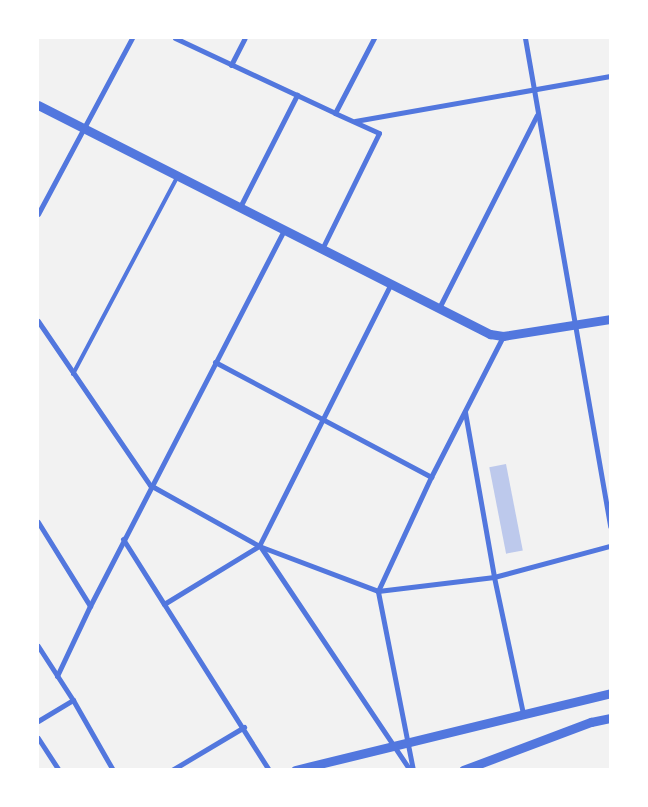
<!DOCTYPE html>
<html>
<head>
<meta charset="utf-8">
<style>
  body { margin:0 }
  #map { position:relative; width:648px; height:807px; overflow:hidden; background:#f2f2f2; font-family:Inter,sans-serif }
  div>[style] { position:absolute }
  .building>* { inset:0; background:#bdc9ec; transform-origin:0 0 }
  .service>* { height:4px; margin:-2px; padding:0 2px; transform-origin:2px; border-radius:2px; background:#5277de }
  .minor>* { height:5px; margin:-2.5px; padding:0 2.5px; transform-origin:2.5px; border-radius:2.5px; background:#5277de }
  .tertiary>* { height:9px; margin:-4.5px; padding:0 4.5px; transform-origin:4.5px; border-radius:4.5px; background:#5277de }
  span { translate:-50% -50%; white-space:nowrap; text-align:center; line-height:1.15; -webkit-text-stroke:4px #fff; paint-order:stroke }
  .frame { position:absolute; inset:0; border:39px solid #fff; pointer-events:none }
</style>
</head>
<body>
<div id="map">
  <div class="building">
    <div style="left:506px;top:464px;width:88px;height:17px;rotate:79deg"></div>
  </div>
  <div class="service">
    <div style="left:73px;top:374px;width:224px;rotate:-62.1deg"></div>
  </div>
  <div class="minor">
    <div style="left:175px;top:38px;width:177px;rotate:25.1deg"></div>
    <div style="left:525px;top:38px;width:496px;rotate:80.1deg"></div>
    <div style="left:231px;top:65px;width:30px;rotate:-63deg"></div>
    <div style="left:355px;top:121px;width:259px;rotate:-10deg"></div>
    <div style="left:240px;top:207px;width:126px;rotate:-63deg"></div>
    <div style="left:38px;top:214px;width:200px;rotate:-61.9deg"></div>
    <div style="left:322px;top:249px;width:129px;rotate:-63.8deg"></div>
    <div style="left:379px;top:133px;width:48px;rotate:-155.6deg"></div>
    <div style="left:335px;top:113px;width:85px;rotate:-62.5deg"></div>
    <div style="left:439px;top:308px;width:216px;rotate:-63.1deg"></div>
    <div style="left:38px;top:321px;width:199px;rotate:55.7deg"></div>
    <div style="left:150px;top:485px;width:125px;rotate:29.2deg"></div>
    <div style="left:259px;top:546px;width:127px;rotate:20.7deg"></div>
    <div style="left:378px;top:591px;width:117px;rotate:-6.9deg"></div>
    <div style="left:494px;top:577px;width:120px;rotate:-15deg"></div>
    <div style="left:215px;top:362px;width:245px;rotate:28deg"></div>
    <div style="left:431px;top:477px;width:158px;rotate:-62.9deg"></div>
    <div style="left:465px;top:412px;width:168px;rotate:80deg"></div>
    <div style="left:494px;top:577px;width:140px;rotate:78deg"></div>
    <div style="left:38px;top:522px;width:99px;rotate:58.2deg"></div>
    <div style="left:90px;top:606px;width:423px;rotate:-62.7deg"></div>
    <div style="left:123px;top:539px;width:77px;rotate:57.8deg"></div>
    <div style="left:164px;top:604px;width:111px;rotate:-31.4deg"></div>
    <div style="left:259px;top:546px;width:293px;rotate:-63.3deg"></div>
    <div style="left:260px;top:546px;width:270px;rotate:56.2deg"></div>
    <div style="left:164px;top:604px;width:196px;rotate:57.7deg"></div>
    <div style="left:38px;top:646px;width:64px;rotate:57.1deg"></div>
    <div style="left:73px;top:700px;width:81px;rotate:60.3deg"></div>
    <div style="left:57px;top:676px;width:77px;rotate:-64.8deg"></div>
    <div style="left:38px;top:721px;width:41px;rotate:-31deg"></div>
    <div style="left:38px;top:738px;width:38px;rotate:57deg"></div>
    <div style="left:172px;top:770px;width:84px;rotate:-30.8deg"></div>
    <div style="left:413px;top:770px;width:182px;rotate:-101.1deg"></div>
    <div style="left:378px;top:591px;width:126px;rotate:-65.1deg"></div>
  </div>
  <div class="tertiary">
    <div style="left:38px;top:105px;width:507px;rotate:26.87deg"></div>
    <div style="left:490px;top:334px;width:13px;rotate:9deg"></div>
    <div style="left:503px;top:336px;width:108px;rotate:-9deg"></div>
    <div style="left:295px;top:770px;width:324px;rotate:-13.7deg"></div>
    <div style="left:463px;top:770px;width:137px;rotate:-20.6deg"></div>
    <div style="left:591px;top:722px;width:19px;rotate:-12deg"></div>
  </div>
  <div class="frame"></div>
</div>
</body>
</html>
